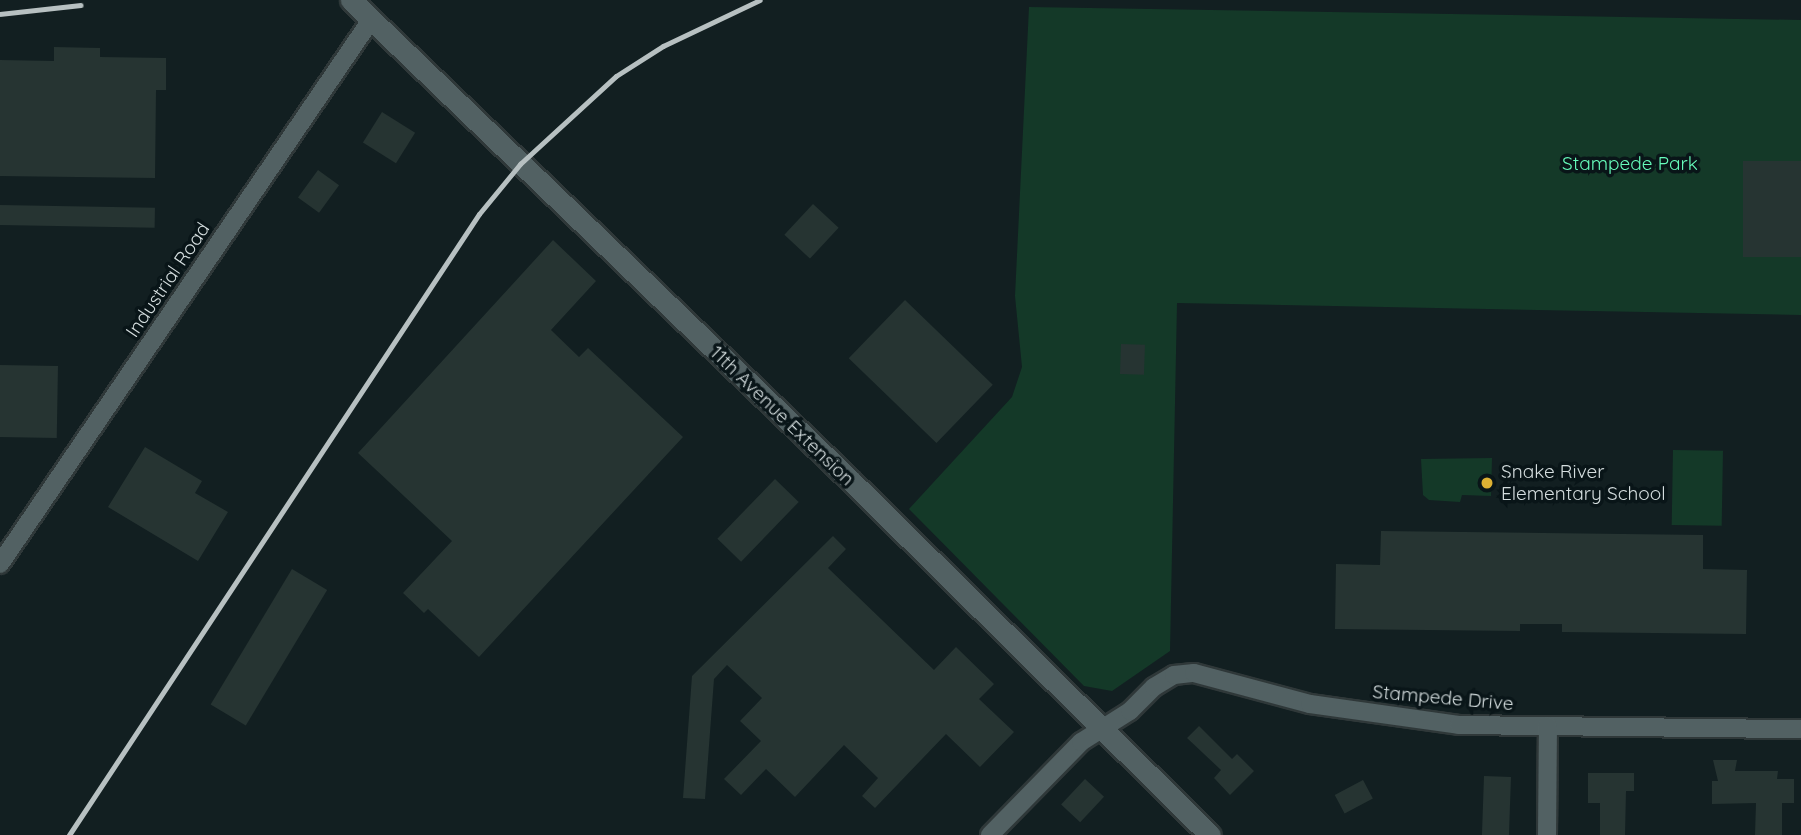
<!DOCTYPE html>
<html>
<head>
<meta charset="utf-8">
<style>
  body { margin:0 }
  #map { position:relative; width:1801px; height:835px; overflow:hidden; background:#121f21; font-family:Quicksand,sans-serif }
  div>[style] { position:absolute }
  .green>* { inset:0; background:#143928; transform-origin:0 0 }
  .building>* { inset:0; background:#263432; transform-origin:0 0 }
  .roads { filter:drop-shadow(2px 0 #2f3839) drop-shadow(-2px 0 #2f3839) drop-shadow(0 2px #2f3839) drop-shadow(0 -2px #2f3839) }
  .minor>* { height:18px; margin:-9px; padding:0 9px; transform-origin:9px; border-radius:9px; background:#526163 }
  .tertiary>* { height:21px; margin:-10.5px; padding:0 10.5px; transform-origin:10.5px; border-radius:10.5px; background:#526163 }
  .rail>* { height:5px; margin:-2.5px; padding:0 2.5px; transform-origin:2.5px; border-radius:2.5px; background:#b7c0c1 }
  .dots>* { width:19px; height:19px; translate:-50% -50%; box-sizing:border-box; border:4px solid #091518; border-radius:50% }
  span { translate:-50% -50%; white-space:nowrap; text-align:center; line-height:1.15; -webkit-text-stroke:7px #091518; paint-order:stroke }
  .park-label { font-size:19px; color:#66fcbb }
  .street-label { font-size:19px; color:#d4ddde }
  .poi-label { font-size:19px; color:#d4ddde }
  .left { translate:0 -50%; text-align:left }
</style>
</head>
<body>
<div id="map">
  <div class="green">
    <div style="clip-path:polygon(1029px 7px,1801px 20px,1801px 315px,1177px 303px,1170px 651px,1112px 691px,1084px 686px,909px 509px,1012px 397px,1022px 367px,1015px 296px)"></div>
    <div style="left:1673px;top:450px;width:50px;height:75px;rotate:1deg"></div>
    <div style="clip-path:polygon(1492px 458px,1491px 496px,1462px 495px,1460px 502px,1429px 500px,1423px 495px,1421px 459px)"></div>
  </div>
  <div class="building">
    <div style="clip-path:polygon(54px 47px,100px 48px,100px 57px,166px 58px,166px 90px,156px 90px,155px 178px,0 176px,0 60px,54px 61px)"></div>
    <div style="left:382px;top:112px;width:39px;height:36px;rotate:32deg"></div>
    <div style="left:1743px;top:161px;width:58px;height:96px"></div>
    <div style="left:318px;top:170px;width:26px;height:34px;rotate:36deg"></div>
    <div style="left:813px;top:204px;width:35px;height:42px;rotate:43deg"></div>
    <div style="left:0;top:205px;width:155px;height:20px;rotate:1deg"></div>
    <div style="clip-path:polygon(553px 240px,596px 281px,551px 330px,579px 357px,588px 348px,683px 437px,479px 657px,428px 609px,424px 613px,403px 593px,452px 541px,358px 453px)"></div>
    <div style="left:905px;top:300px;width:122px;height:81px;rotate:44deg"></div>
    <div style="left:1121px;top:344px;width:24px;height:30px;rotate:2deg"></div>
    <div style="left:0;top:365px;width:58px;height:72px;rotate:1deg"></div>
    <div style="clip-path:polygon(145px 447px,202px 481px,195px 493px,228px 512px,198px 561px,108px 507px)"></div>
    <div style="left:775px;top:479px;width:33px;height:83px;rotate:44deg"></div>
    <div style="clip-path:polygon(1381px 531px,1703px 535px,1703px 569px,1747px 570px,1746px 634px,1562px 632px,1562px 624px,1520px 624px,1520px 631px,1335px 629px,1336px 564px,1380px 565px)"></div>
    <div style="clip-path:polygon(833px 536px,846px 549px,828px 568px,934px 670px,956px 647px,994px 684px,979px 699px,1014px 732px,980px 767px,946px 734px,875px 808px,862px 796px,878px 778px,844px 745px,795px 797px,766px 769px,741px 795px,724px 779px,761px 741px,740px 721px,762px 698px,727px 665px,714px 679px,705px 799px,683px 798px,692px 676px)"></div>
    <div style="left:292px;top:569px;width:41px;height:158px;rotate:31deg"></div>
    <div style="clip-path:polygon(1199px 726px,1232px 759px,1237px 754px,1254px 771px,1230px 795px,1214px 778px,1221px 770px,1187px 738px)"></div>
    <div style="clip-path:polygon(1713px 760px,1737px 760px,1735px 771px,1778px 771px,1777px 779px,1794px 779px,1794px 803px,1782px 803px,1782px 835px,1755px 835px,1756px 803px,1712px 804px,1712px 781px,1718px 781px)"></div>
    <div style="clip-path:polygon(1588px 773px,1634px 773px,1634px 791px,1626px 791px,1625px 835px,1600px 835px,1600px 803px,1588px 803px)"></div>
    <div style="left:1484px;top:776px;width:27px;height:59px;rotate:2deg"></div>
    <div style="left:1085px;top:779px;width:26px;height:35px;rotate:43deg"></div>
    <div style="left:1363px;top:780px;width:21px;height:32px;rotate:62deg"></div>
  </div>
  <div class="roads">
    <div class="minor">
      <div style="left:0;top:564px;width:658px;rotate:-55.71deg"></div>
      <div style="left:990px;top:835px;width:130px;rotate:-45.6deg"></div>
      <div style="left:1081px;top:742px;width:58px;rotate:-32.3deg"></div>
      <div style="left:1130px;top:711px;width:34px;rotate:-45deg"></div>
      <div style="left:1154px;top:687px;width:23px;rotate:-31deg"></div>
      <div style="left:1174px;top:675px;width:20px;rotate:-6deg"></div>
      <div style="left:1194px;top:673px;width:120px;rotate:15deg"></div>
      <div style="left:1310px;top:704px;width:150px;rotate:8deg"></div>
      <div style="left:1459px;top:725px;width:342px;rotate:0.7deg"></div>
      <div style="left:1547px;top:835px;width:109px;rotate:-89.5deg"></div>
    </div>
    <div class="tertiary">
      <div style="left:351px;top:0;width:690px;rotate:43.88deg"></div>
      <div style="left:848px;top:478px;width:508px;rotate:44.6deg"></div>
    </div>
  </div>
  <div class="rail">
    <div style="left:0;top:14px;width:81px;rotate:-6.4deg"></div>
    <div style="left:69px;top:835px;width:744px;rotate:-56.57deg"></div>
    <div style="left:479px;top:214px;width:65px;rotate:-50.6deg"></div>
    <div style="left:520px;top:164px;width:130px;rotate:-42.5deg"></div>
    <div style="left:616px;top:76px;width:56px;rotate:-32.6deg"></div>
    <div style="left:663px;top:46px;width:107px;rotate:-25.4deg"></div>
  </div>
  <div class="dots">
    <div style="left:1487px;top:483px;background:#ddb133"></div>
  </div>
  <div class="park-label">
    <span style="left:1630px;top:164px">Stampede Park</span>
  </div>
  <div class="street-label">
    <span style="left:168px;top:280px;rotate:-56deg">Industrial Road</span>
    <span style="left:782px;top:416px;rotate:44deg">11th Avenue Extension</span>
    <span style="left:1443px;top:698px;rotate:5deg">Stampede Drive</span>
  </div>
  <div class="poi-label">
    <span class="left" style="left:1501px;top:483px">Snake River<br>Elementary School</span>
  </div>
</div>
</body>
</html>
